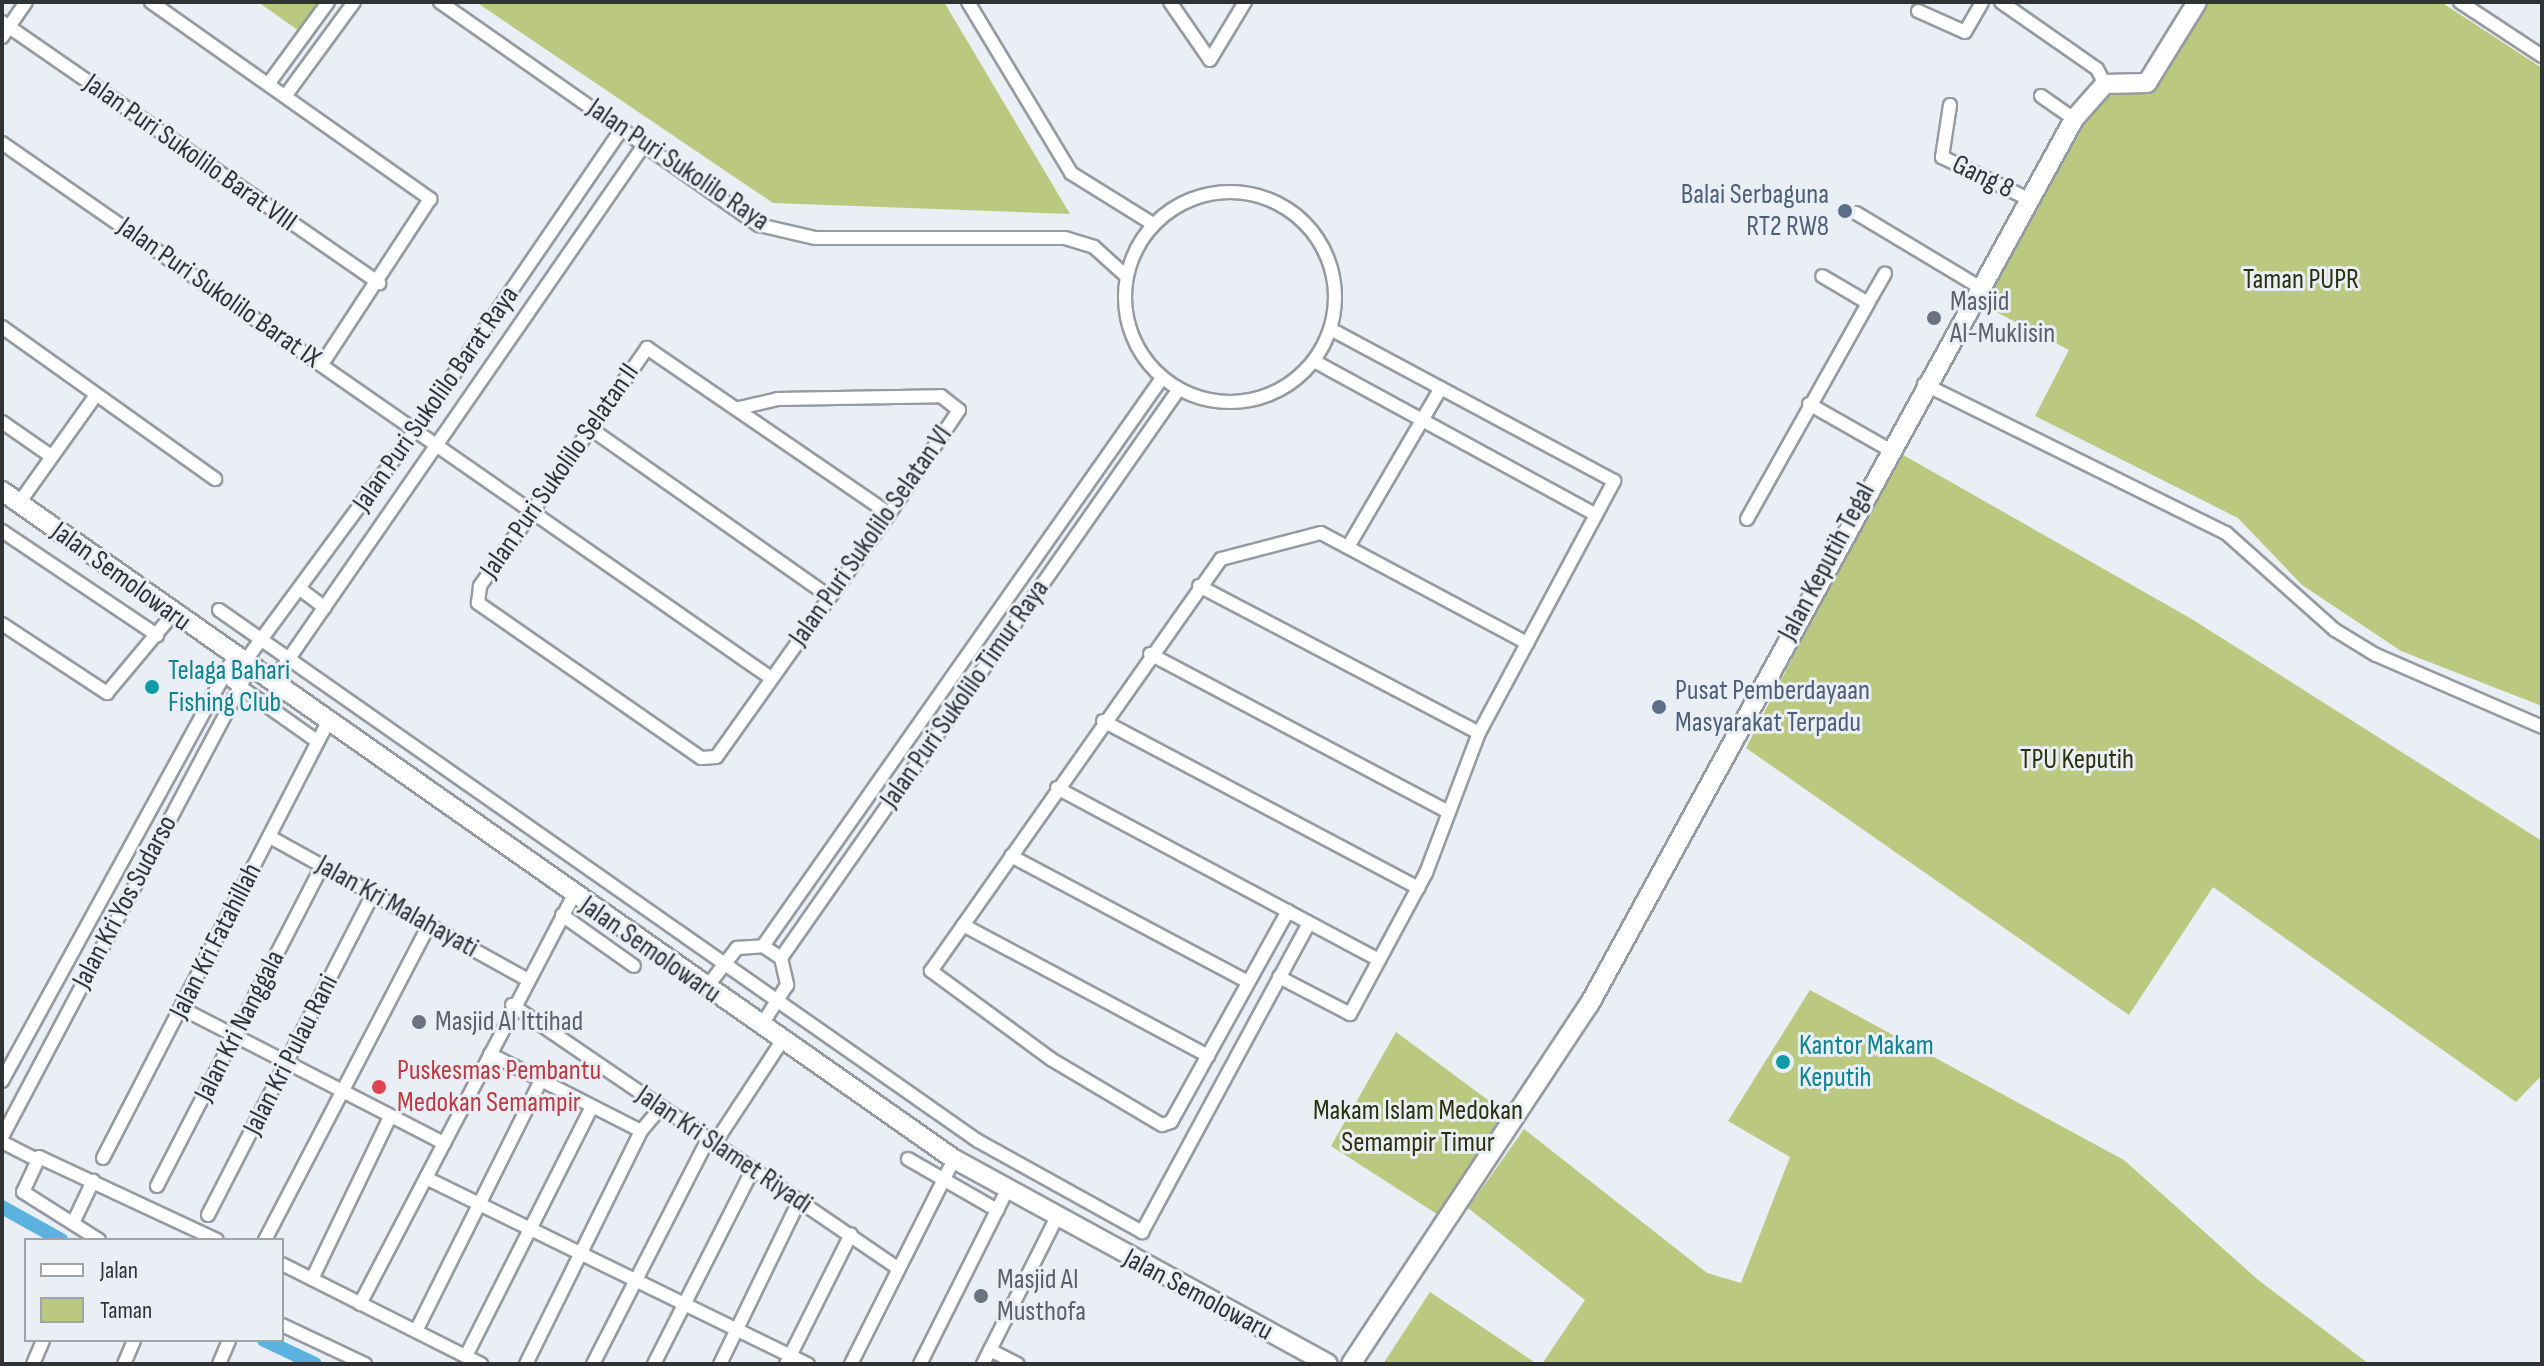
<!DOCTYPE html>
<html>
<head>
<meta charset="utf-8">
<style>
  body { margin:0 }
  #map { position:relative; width:2544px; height:1366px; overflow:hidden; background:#e9eff5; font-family:"Sofia Sans Condensed",sans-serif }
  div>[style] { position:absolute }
  .green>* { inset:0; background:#bbc87f }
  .canal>* { height:14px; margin:-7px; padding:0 7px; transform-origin:7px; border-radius:7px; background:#5cb2de }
  .roads { filter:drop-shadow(2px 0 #959ba0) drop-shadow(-2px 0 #959ba0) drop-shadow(0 2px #959ba0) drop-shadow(0 -2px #959ba0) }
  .minor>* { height:12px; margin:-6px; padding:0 6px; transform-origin:6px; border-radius:6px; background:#fff }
  .minor>.ring { margin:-6px; padding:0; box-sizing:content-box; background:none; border:12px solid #fff; border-radius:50% }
  .secondary>* { height:18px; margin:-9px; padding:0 9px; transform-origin:9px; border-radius:9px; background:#fff }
  .dots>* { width:22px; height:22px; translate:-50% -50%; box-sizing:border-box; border:4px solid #e9eff5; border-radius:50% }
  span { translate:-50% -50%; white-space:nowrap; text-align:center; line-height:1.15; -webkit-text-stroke:6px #e9eff5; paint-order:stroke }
  .street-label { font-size:28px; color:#303335 }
  .service-label { font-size:28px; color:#4e5e75 }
  .right { translate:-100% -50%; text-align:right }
  .left { translate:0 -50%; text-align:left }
  .park-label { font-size:28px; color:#2b300d }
  .worship-label { font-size:28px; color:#5b616d }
  .culture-label { font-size:28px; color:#0d838f }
  .health-label { font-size:28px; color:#be3a42 }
  .frame { position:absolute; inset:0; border:4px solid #303335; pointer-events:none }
  .legend { position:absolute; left:24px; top:1238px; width:260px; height:104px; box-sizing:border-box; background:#e9eff5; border:2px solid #9fa4a8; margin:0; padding:10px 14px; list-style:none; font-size:24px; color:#303335 }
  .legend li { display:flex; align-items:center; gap:16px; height:40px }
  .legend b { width:40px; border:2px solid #9fa4a8 }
</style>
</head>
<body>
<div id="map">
  <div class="green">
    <div style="clip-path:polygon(258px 2px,318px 2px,299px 31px)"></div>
    <div style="clip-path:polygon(476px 2px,944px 2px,1070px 214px,773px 203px)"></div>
    <div style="clip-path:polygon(2210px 2px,2441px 2px,2542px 68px,2542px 706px,2401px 651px,2302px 585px,2238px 518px,2035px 416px,2069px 350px,1977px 302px,2095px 99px,2151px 86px)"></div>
    <div style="clip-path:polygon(1898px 452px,2190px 618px,2542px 841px,2542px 1075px,2516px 1102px,2213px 887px,2129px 1015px,1746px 748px)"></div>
    <div style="clip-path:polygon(1810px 990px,2124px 1160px,2257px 1279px,2369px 1364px,1542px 1364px,1585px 1300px,1468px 1208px,1524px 1129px,1707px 1273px,1741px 1283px,1790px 1157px,1728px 1121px)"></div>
    <div style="clip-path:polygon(1396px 1032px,1511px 1117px,1440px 1216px,1331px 1146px)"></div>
    <div style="clip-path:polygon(1430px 1292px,1537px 1364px,1383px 1364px)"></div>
  </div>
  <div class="canal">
    <div style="left:2px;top:1207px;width:68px;rotate:29.2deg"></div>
    <div style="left:264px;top:1340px;width:56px;rotate:25.2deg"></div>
  </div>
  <div class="roads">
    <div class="minor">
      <div style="left:151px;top:2px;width:342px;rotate:35.2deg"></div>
      <div style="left:430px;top:199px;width:197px;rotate:123.2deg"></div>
      <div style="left:440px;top:2px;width:389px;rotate:35deg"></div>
      <div style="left:759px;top:225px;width:57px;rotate:13.1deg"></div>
      <div style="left:815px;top:238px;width:250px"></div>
      <div style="left:1065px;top:238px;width:30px;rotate:17deg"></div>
      <div style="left:1094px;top:247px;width:43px;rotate:42.2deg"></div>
      <div style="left:968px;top:2px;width:200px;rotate:58.9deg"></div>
      <div style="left:1071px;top:173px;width:97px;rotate:31.9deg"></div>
      <div style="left:1170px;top:2px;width:70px;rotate:55.4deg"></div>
      <div style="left:1210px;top:60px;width:68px;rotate:-58.9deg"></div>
      <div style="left:2001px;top:2px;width:117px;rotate:34.9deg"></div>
      <div style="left:2097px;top:69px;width:17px;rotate:62deg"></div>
      <div style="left:2460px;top:2px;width:98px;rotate:33.4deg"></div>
      <div style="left:1918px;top:11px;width:51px;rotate:24.1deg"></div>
      <div style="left:1965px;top:32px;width:34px;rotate:-60deg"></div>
      <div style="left:2px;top:22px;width:459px;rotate:34.7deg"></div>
      <div style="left:2px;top:37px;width:42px;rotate:-55.6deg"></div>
      <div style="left:269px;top:83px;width:100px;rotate:-53.9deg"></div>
      <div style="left:286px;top:95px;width:115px;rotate:-53.8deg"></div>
      <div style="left:2041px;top:96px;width:40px;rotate:34.9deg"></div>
      <div style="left:1950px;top:105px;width:53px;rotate:98.7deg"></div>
      <div style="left:1942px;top:157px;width:98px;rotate:26deg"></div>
      <div style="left:2px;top:143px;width:937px;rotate:34.83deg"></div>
      <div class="ring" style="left:1125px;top:192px;width:198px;height:198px"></div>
      <div style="left:1856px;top:213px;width:146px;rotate:31deg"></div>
      <div style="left:1868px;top:303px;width:34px;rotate:-60deg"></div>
      <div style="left:2px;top:327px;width:262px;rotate:35.5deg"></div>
      <div style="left:1314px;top:361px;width:321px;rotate:28.6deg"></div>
      <div style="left:1924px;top:384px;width:337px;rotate:26.3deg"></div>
      <div style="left:2226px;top:533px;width:146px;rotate:41.7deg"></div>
      <div style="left:2335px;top:630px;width:48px;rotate:31.4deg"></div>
      <div style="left:2376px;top:655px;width:181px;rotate:23.4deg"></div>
      <div style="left:1809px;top:404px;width:91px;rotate:29.7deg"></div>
      <div style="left:739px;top:408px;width:39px;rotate:-13deg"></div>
      <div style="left:777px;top:399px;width:164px;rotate:-1deg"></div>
      <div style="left:941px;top:396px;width:23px;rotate:38deg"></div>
      <div style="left:959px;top:410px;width:125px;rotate:123.9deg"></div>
      <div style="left:889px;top:514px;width:298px;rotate:125.4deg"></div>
      <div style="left:716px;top:757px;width:15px;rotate:176deg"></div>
      <div style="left:701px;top:758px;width:272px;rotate:-145.2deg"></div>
      <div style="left:478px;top:603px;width:17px;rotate:-83deg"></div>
      <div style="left:480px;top:586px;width:291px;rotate:-54.9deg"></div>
      <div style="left:647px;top:348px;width:293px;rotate:34.4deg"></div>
      <div style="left:2px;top:422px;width:60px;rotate:34.8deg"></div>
      <div style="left:591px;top:429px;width:291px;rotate:35.1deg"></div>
      <div style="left:19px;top:503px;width:133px;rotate:-54.5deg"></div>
      <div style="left:1747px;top:519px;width:248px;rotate:-60.7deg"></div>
      <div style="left:1868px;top:303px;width:53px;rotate:-149.6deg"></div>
      <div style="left:2px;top:531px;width:187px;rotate:33.9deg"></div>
      <div style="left:1348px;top:547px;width:184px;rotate:-59.7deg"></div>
      <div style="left:1199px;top:586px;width:316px;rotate:27.7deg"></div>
      <div style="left:300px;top:589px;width:31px;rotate:37deg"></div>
      <div style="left:219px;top:610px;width:926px;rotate:34.98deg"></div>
      <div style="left:978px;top:1141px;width:188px;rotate:29deg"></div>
      <div style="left:1142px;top:1232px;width:351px;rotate:-61.6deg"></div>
      <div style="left:2px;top:624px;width:126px;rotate:33.3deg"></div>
      <div style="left:107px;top:693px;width:103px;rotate:-50.1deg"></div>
      <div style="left:1150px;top:654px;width:338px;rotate:27.9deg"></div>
      <div style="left:243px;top:664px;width:290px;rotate:-53.6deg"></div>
      <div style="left:415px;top:431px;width:366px;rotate:-55.6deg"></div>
      <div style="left:232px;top:681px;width:105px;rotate:35.3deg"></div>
      <div style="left:272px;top:683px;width:654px;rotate:-55.34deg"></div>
      <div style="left:1103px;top:721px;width:357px;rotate:27.9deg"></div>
      <div style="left:1057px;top:788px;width:365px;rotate:28.1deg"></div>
      <div style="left:270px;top:837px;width:291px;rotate:29deg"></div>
      <div style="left:1011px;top:856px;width:268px;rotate:28deg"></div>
      <div style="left:1288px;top:911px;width:241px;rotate:119deg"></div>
      <div style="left:1171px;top:1122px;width:9px;rotate:162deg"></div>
      <div style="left:1162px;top:1125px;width:129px;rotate:-149.3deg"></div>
      <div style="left:1051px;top:1059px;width:149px;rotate:-143.7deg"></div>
      <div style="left:931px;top:971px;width:504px;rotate:-54.86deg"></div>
      <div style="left:1221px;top:559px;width:103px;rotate:-14.6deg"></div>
      <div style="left:1321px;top:533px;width:234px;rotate:28.1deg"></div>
      <div style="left:562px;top:915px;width:88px;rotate:35.3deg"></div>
      <div style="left:963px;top:925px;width:278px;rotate:28.1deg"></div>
      <div style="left:763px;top:946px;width:694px;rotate:-54.91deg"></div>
      <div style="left:781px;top:958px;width:694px;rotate:-55.03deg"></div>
      <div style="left:1279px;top:977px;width:80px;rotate:27.5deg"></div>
      <div style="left:1350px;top:1014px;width:160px;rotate:-61.7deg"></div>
      <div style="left:1426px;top:873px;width:150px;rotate:-69.3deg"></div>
      <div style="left:1479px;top:733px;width:286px;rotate:-61.8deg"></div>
      <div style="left:1614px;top:481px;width:321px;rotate:-151.8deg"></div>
      <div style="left:706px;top:988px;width:51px;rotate:-52.2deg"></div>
      <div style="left:737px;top:948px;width:26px;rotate:-4deg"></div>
      <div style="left:763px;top:946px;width:22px;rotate:34deg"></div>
      <div style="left:781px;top:958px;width:28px;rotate:77deg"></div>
      <div style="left:787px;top:985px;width:49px;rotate:122.4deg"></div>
      <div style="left:512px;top:1005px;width:466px;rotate:34.3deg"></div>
      <div style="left:181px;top:1008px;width:296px;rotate:27.2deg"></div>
      <div style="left:490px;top:1054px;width:169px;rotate:27deg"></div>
      <div style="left:641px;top:1131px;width:30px;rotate:-50deg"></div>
      <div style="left:2px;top:1081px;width:482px;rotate:-61.3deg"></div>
      <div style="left:2px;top:1137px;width:531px;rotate:-62.13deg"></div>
      <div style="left:2px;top:1142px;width:38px;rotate:27deg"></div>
      <div style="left:715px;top:1143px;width:122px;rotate:-56.7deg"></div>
      <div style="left:103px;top:1158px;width:490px;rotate:-62.7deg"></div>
      <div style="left:908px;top:1159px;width:103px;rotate:29.8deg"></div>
      <div style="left:426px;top:1178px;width:425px;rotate:26deg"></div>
      <div style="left:157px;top:1186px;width:360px;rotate:-62.7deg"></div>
      <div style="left:208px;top:1215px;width:361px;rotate:-62.8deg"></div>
      <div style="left:73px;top:1223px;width:47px;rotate:-64.5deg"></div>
      <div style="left:99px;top:1240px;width:90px;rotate:-147.7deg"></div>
      <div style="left:23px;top:1192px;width:38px;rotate:-65deg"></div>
      <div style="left:39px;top:1157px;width:196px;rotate:25deg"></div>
      <div style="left:265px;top:1240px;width:355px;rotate:-62.5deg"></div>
      <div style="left:282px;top:1264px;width:223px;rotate:26.7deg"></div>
      <div style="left:312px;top:1279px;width:180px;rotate:-64.3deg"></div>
      <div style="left:360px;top:1304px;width:459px;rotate:-62.4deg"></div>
      <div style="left:282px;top:1325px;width:92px;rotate:25.2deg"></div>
      <div style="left:416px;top:1331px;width:280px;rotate:-63.5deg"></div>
      <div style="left:990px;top:1350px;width:31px;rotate:27deg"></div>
      <div style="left:466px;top:1356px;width:279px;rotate:-63.2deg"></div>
      <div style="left:33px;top:1364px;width:26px;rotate:-67deg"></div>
      <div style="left:124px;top:1364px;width:26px;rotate:-67deg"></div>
      <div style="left:219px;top:1364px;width:26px;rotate:-67deg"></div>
      <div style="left:526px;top:1364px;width:260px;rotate:-63.7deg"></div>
      <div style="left:593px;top:1364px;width:253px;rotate:-62.9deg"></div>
      <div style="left:654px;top:1364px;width:219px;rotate:-63.1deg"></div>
      <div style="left:720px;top:1364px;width:181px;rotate:-64.1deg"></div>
      <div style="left:786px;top:1364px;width:145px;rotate:-63.4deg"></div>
      <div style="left:851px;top:1364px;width:229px;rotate:-63.3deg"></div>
      <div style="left:920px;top:1364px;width:192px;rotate:-63.4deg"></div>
      <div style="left:983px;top:1364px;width:162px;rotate:-63.3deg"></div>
    </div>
    <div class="secondary">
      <div style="left:2px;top:491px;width:1163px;rotate:35.06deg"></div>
      <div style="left:954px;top:1159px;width:426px;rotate:28.7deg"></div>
      <div style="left:1351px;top:1364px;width:431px;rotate:-56.5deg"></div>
      <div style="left:1589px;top:1005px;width:1010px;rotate:-61.3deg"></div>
      <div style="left:2074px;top:119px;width:47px;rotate:-48.5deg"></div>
      <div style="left:2105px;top:84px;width:42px;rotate:-1.4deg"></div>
      <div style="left:2147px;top:83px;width:95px;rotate:-58.3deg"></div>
    </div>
  </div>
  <div class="dots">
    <div style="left:1845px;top:211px;background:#5c6f8a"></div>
    <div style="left:1934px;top:318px;background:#6b7280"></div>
    <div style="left:152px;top:687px;background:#0f9aa8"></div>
    <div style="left:1659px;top:707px;background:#5c6f8a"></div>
    <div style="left:419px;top:1022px;background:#6b7280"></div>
    <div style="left:1783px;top:1062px;background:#0f9aa8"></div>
    <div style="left:379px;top:1087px;background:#e0444e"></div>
    <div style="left:981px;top:1296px;background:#6b7280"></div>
  </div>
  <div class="street-label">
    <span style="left:190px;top:153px;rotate:35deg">Jalan Puri Sukolilo Barat VIII</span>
    <span style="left:678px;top:165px;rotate:34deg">Jalan Puri Sukolilo Raya</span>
    <span style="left:1983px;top:177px;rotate:26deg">Gang 8</span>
    <span style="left:219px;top:293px;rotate:35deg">Jalan Puri Sukolilo Barat IX</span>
    <span style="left:436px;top:399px;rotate:-55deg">Jalan Puri Sukolilo Barat Raya</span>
    <span style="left:560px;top:471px;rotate:-55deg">Jalan Puri Sukolilo Selatan II</span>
    <span style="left:871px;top:536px;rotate:-55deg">Jalan Puri Sukolilo Selatan VI</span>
    <span style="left:1827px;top:562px;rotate:-62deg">Jalan Keputih Tegal</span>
    <span style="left:121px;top:577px;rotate:36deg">Jalan Semolowaru</span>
    <span style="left:965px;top:694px;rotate:-55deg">Jalan Puri Sukolilo Timur Raya</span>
    <span style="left:125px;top:902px;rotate:-62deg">Jalan Kri Yos Sudarso</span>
    <span style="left:397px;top:907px;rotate:29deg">Jalan Kri Malahayati</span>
    <span style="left:216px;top:941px;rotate:-63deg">Jalan Kri Fatahillah</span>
    <span style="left:650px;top:950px;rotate:35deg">Jalan Semolowaru</span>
    <span style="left:240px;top:1026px;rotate:-63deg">Jalan Kri Nanggala</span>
    <span style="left:291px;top:1055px;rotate:-63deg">Jalan Kri Pulau Rani</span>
    <span style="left:724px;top:1150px;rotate:34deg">Jalan Kri Slamet Riyadi</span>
    <span style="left:1198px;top:1295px;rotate:28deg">Jalan Semolowaru</span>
  </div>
  <div class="service-label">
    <span class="right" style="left:1829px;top:211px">Balai Serbaguna<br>RT2 RW8</span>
    <span class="left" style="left:1675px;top:707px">Pusat Pemberdayaan<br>Masyarakat Terpadu</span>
  </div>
  <div class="park-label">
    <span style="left:2301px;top:280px">Taman PUPR</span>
    <span style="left:2077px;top:760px">TPU Keputih</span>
    <span style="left:1418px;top:1127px">Makam Islam Medokan<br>Semampir Timur</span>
  </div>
  <div class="worship-label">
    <span class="left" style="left:1950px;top:318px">Masjid<br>Al-Muklisin</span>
    <span class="left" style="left:435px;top:1022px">Masjid Al Ittihad</span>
    <span class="left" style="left:997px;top:1296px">Masjid Al<br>Musthofa</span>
  </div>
  <div class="culture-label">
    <span class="left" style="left:168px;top:687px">Telaga Bahari<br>Fishing Club</span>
    <span class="left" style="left:1799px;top:1062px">Kantor Makam<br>Keputih</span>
  </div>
  <div class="health-label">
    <span class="left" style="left:397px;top:1087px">Puskesmas Pembantu<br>Medokan Semampir</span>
  </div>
  <div class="frame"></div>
  <ul class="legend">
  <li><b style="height:10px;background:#fff"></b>Jalan</li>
  <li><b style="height:22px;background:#bbc87f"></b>Taman</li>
  </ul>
</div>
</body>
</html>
